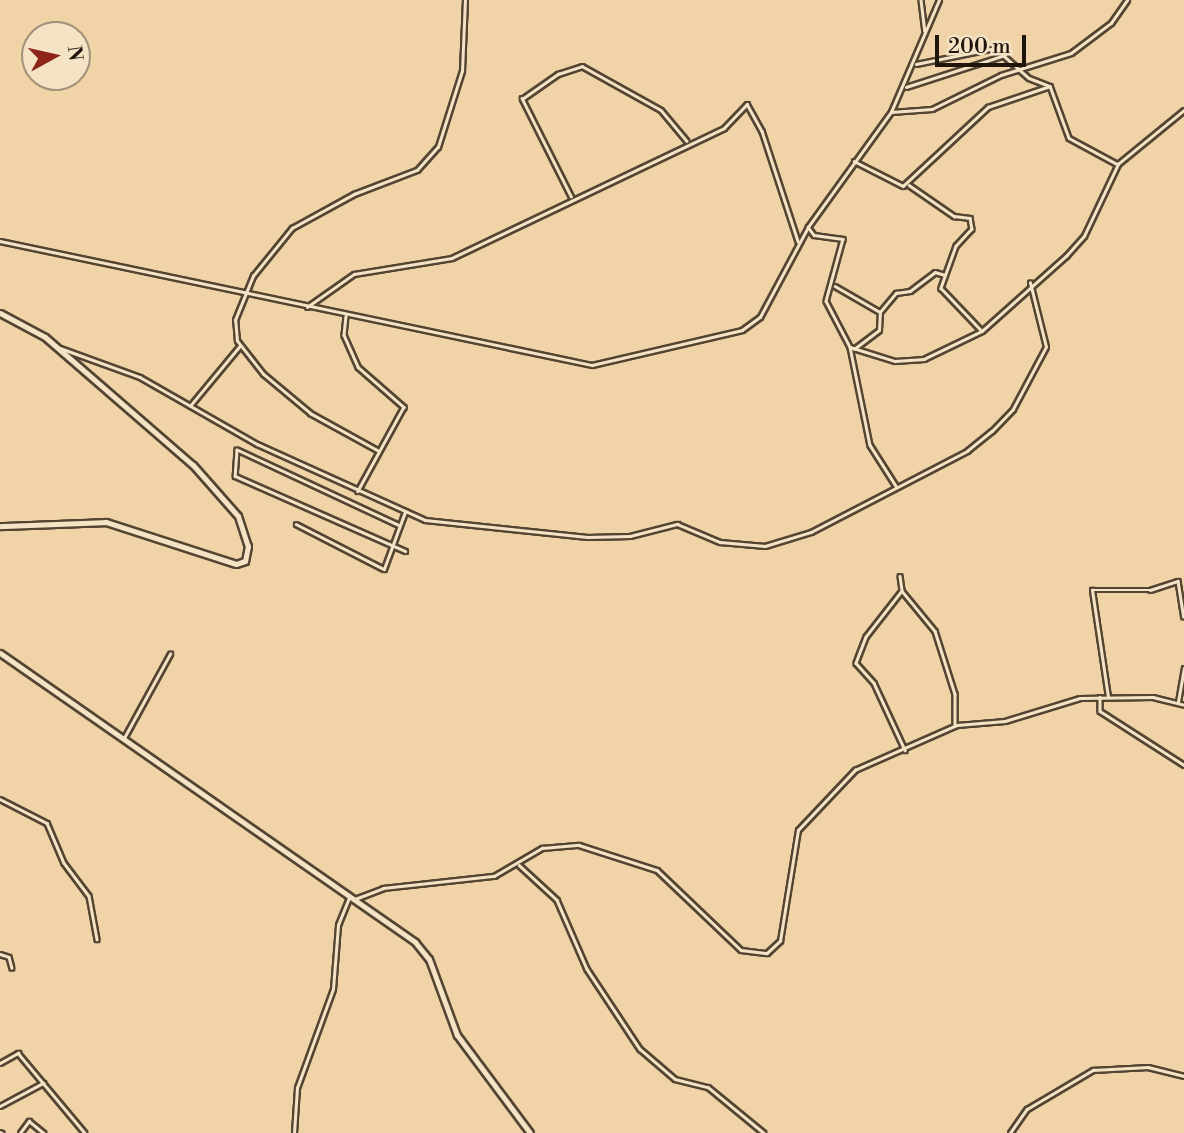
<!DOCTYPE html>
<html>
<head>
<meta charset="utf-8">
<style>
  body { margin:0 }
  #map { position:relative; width:1184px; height:1133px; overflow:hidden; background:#f0d4a7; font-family:"Libre Bodoni",serif }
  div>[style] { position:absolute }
  .roads { filter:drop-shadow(2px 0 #534532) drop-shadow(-2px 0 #534532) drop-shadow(0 2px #534532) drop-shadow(0 -2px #534532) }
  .minor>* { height:2.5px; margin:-1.25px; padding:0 1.25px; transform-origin:1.25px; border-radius:1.25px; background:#f5e3c6 }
  .secondary>* { height:5px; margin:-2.5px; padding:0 2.5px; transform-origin:2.5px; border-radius:2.5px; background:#f5e3c6 }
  span { translate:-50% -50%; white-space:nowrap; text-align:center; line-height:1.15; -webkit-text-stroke:7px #f5e3c6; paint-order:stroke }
  .north { position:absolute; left:21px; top:21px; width:70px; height:70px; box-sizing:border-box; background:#f5e3c6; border:2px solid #9f917b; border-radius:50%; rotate:82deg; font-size:19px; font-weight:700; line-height:28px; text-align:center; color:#1f150b }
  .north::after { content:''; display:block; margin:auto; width:24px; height:32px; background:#8f2418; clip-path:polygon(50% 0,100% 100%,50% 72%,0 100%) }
  .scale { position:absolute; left:935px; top:35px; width:91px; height:32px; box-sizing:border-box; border:4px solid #1f150b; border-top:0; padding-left:9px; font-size:21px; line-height:24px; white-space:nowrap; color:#1f150b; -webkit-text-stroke:5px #f5e3c6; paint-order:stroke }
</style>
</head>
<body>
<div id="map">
  <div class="roads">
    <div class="minor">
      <div style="left:921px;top:0;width:31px;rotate:83deg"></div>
      <div style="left:916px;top:64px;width:81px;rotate:-11.4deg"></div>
      <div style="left:995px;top:48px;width:45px;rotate:41.4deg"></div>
      <div style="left:1029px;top:78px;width:22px;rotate:21deg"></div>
      <div style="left:1050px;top:86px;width:55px;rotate:69.9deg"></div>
      <div style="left:1069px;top:138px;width:55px;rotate:28.4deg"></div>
      <div style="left:906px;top:87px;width:104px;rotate:-17.9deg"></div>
      <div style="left:891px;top:112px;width:41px;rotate:-4.2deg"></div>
      <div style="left:932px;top:109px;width:77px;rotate:-26.2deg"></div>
      <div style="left:1001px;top:75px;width:73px;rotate:-17.4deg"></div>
      <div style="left:1071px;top:53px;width:50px;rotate:-36.9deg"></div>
      <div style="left:1111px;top:23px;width:28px;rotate:-55deg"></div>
      <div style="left:854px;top:161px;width:55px;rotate:27deg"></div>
      <div style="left:903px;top:186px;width:116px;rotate:-42.9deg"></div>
      <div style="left:988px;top:107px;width:65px;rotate:-18.7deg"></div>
      <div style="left:909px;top:185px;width:55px;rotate:34.6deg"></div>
      <div style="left:954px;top:216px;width:16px;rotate:7deg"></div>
      <div style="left:970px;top:218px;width:11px;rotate:80deg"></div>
      <div style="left:972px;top:229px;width:23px;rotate:133deg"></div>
      <div style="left:956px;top:246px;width:45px;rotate:109.7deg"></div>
      <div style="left:941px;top:288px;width:59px;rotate:46.4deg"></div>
      <div style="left:571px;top:197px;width:110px;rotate:-116.6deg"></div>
      <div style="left:522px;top:99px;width:44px;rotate:-34.8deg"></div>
      <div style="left:558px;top:74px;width:25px;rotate:-18deg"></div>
      <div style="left:582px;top:66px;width:90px;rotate:29.1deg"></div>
      <div style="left:661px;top:110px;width:40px;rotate:50deg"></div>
      <div style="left:808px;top:227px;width:10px;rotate:53deg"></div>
      <div style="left:814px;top:235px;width:29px;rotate:8deg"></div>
      <div style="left:843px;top:239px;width:64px;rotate:105.3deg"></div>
      <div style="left:826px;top:301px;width:52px;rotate:62.4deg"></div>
      <div style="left:850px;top:347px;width:47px;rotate:17.3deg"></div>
      <div style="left:895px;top:361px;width:29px;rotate:-4deg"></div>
      <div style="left:924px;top:359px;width:64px;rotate:-25.8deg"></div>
      <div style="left:982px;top:331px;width:113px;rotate:-41.8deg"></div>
      <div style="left:1066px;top:256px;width:27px;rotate:-48deg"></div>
      <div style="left:1084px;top:236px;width:80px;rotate:-64.7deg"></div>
      <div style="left:1118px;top:164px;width:85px;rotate:-39.3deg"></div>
      <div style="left:0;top:241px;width:605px;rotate:11.83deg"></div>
      <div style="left:592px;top:365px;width:154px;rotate:-13.1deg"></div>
      <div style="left:742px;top:330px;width:22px;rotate:-36deg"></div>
      <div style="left:760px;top:317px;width:102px;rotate:-61.9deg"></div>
      <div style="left:808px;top:227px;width:142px;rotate:-54.2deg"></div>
      <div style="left:891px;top:112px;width:122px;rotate:-66.8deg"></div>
      <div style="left:835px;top:286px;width:52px;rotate:30deg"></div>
      <div style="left:880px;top:312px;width:25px;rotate:-50deg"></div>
      <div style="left:896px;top:293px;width:14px;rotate:-8deg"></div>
      <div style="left:910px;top:291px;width:31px;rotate:-37deg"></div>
      <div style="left:935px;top:272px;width:10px;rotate:17deg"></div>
      <div style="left:307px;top:307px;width:57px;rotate:-35.1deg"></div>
      <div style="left:354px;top:274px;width:99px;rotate:-9.3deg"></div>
      <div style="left:452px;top:258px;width:301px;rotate:-25.5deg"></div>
      <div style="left:724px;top:128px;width:33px;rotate:-46deg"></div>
      <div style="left:747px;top:104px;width:31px;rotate:61deg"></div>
      <div style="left:762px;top:131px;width:116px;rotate:71.9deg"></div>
      <div style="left:346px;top:316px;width:19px;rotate:96deg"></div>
      <div style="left:344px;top:335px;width:35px;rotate:66deg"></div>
      <div style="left:358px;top:367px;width:61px;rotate:41deg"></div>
      <div style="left:404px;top:407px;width:96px;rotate:118.7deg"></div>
      <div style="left:850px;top:347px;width:100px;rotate:78.5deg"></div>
      <div style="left:870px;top:445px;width:49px;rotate:57.6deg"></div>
      <div style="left:60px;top:348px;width:85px;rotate:19.9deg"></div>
      <div style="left:140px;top:377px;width:135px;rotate:29.8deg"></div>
      <div style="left:257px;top:444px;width:184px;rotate:24.3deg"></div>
      <div style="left:425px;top:520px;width:163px;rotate:6deg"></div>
      <div style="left:587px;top:537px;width:43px;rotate:-1.3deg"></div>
      <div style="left:630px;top:536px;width:49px;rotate:-14.3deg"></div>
      <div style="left:677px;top:524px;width:47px;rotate:22.7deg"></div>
      <div style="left:720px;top:542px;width:45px;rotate:5.1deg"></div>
      <div style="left:765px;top:546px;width:48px;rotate:-16.9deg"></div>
      <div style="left:811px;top:532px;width:176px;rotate:-27.4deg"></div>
      <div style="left:967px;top:451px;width:32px;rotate:-39deg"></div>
      <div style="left:992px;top:431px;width:30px;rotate:-46deg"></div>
      <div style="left:1013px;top:409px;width:70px;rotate:-62deg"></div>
      <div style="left:1046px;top:347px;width:66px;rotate:-104deg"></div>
      <div style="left:854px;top:349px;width:31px;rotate:-37deg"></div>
      <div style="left:879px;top:330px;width:18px;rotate:-87deg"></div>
      <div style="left:190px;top:406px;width:77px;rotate:-50.3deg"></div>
      <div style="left:378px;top:451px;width:77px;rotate:-151.1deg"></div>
      <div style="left:311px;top:414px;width:62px;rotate:-140.2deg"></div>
      <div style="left:263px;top:374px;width:42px;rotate:-128.2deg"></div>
      <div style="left:237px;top:341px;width:21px;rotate:-95deg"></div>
      <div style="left:235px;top:320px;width:48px;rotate:-67.8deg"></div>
      <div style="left:253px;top:276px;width:62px;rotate:-50.9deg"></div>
      <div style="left:292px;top:228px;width:71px;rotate:-28.7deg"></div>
      <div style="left:354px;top:194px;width:67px;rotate:-20.9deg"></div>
      <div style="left:417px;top:170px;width:31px;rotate:-48deg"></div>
      <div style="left:438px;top:147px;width:80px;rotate:-72.5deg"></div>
      <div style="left:462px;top:71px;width:71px;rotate:-87.6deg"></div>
      <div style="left:296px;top:524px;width:99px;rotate:27.1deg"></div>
      <div style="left:384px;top:569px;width:61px;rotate:-69.8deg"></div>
      <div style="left:400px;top:526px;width:180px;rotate:-155deg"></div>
      <div style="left:237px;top:450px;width:26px;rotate:94deg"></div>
      <div style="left:235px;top:476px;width:186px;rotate:23.8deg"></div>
      <div style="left:900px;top:576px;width:15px;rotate:82deg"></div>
      <div style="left:902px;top:591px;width:58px;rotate:128deg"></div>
      <div style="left:866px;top:637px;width:28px;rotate:111deg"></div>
      <div style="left:856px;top:663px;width:27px;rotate:48deg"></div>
      <div style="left:874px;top:683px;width:74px;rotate:65.2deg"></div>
      <div style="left:1178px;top:581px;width:36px;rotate:81deg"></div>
      <div style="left:902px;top:591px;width:52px;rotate:50.5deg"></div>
      <div style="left:935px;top:631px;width:66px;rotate:72.4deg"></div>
      <div style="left:955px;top:694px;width:32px;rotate:90deg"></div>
      <div style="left:1100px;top:697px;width:14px;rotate:90deg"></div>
      <div style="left:1100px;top:711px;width:100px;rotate:32.7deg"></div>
      <div style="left:1108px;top:697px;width:108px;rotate:-98.5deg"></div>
      <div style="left:1092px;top:590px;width:58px"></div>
      <div style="left:1150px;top:590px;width:29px;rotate:-18deg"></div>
      <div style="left:1178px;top:702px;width:34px;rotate:-80deg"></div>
      <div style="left:124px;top:738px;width:96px;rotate:-61.3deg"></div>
      <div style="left:0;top:799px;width:53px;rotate:27.1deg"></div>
      <div style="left:47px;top:823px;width:43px;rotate:67deg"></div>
      <div style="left:64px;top:863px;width:41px;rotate:52.9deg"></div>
      <div style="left:89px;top:896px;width:44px;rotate:79.5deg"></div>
      <div style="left:519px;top:865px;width:52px;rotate:42.6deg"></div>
      <div style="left:557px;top:900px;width:75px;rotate:66.5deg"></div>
      <div style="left:587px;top:969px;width:96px;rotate:56.5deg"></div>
      <div style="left:640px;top:1049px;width:46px;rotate:40.6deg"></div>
      <div style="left:675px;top:1079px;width:34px;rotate:14deg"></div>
      <div style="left:708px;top:1087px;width:72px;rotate:39.4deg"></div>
      <div style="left:355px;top:899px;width:30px;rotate:-21deg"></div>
      <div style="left:383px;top:888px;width:112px;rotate:-6.2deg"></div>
      <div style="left:494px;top:876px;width:56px;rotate:-30.3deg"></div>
      <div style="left:542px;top:848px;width:37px;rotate:-5deg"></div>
      <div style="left:579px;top:845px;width:82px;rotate:17.8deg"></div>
      <div style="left:657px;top:870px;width:116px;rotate:43.6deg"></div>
      <div style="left:741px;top:950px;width:26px;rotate:7deg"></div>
      <div style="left:767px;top:953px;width:18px;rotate:-43deg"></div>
      <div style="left:780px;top:941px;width:112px;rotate:-80.8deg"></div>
      <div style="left:798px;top:830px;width:83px;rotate:-46.5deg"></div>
      <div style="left:855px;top:770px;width:111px;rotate:-23.8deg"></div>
      <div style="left:957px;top:725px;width:48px;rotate:-4.8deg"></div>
      <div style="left:1005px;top:721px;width:78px;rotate:-17deg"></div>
      <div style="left:1080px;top:698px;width:73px;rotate:-0.8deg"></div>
      <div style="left:1153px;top:697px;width:32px;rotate:14deg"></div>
      <div style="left:0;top:954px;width:9px;rotate:18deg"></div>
      <div style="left:9px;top:957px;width:11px;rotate:75deg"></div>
      <div style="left:0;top:1063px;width:21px;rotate:-29deg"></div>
      <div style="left:18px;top:1053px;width:104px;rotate:50.1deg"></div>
      <div style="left:0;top:1106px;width:49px;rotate:-28.1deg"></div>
      <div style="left:0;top:1132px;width:2px;rotate:27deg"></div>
      <div style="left:20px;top:1133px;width:15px;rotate:-53deg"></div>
      <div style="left:29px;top:1121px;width:19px;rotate:39deg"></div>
      <div style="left:294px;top:1133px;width:45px;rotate:-86.2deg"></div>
      <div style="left:297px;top:1088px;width:105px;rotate:-70deg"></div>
      <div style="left:333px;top:989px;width:64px;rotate:-85.5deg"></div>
      <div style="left:338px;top:925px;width:29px;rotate:-68deg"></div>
      <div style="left:1010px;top:1133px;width:29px;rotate:-55deg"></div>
      <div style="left:1027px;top:1109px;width:77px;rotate:-30.6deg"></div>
      <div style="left:1093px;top:1070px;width:55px;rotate:-3.1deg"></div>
      <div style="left:1148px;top:1067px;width:37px;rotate:14deg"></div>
    </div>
    <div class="secondary">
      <div style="left:0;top:313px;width:51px;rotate:28.1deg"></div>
      <div style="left:45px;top:337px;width:196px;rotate:40.9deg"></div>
      <div style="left:193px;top:465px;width:68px;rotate:48.6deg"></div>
      <div style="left:238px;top:516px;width:32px;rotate:72deg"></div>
      <div style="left:248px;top:546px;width:15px;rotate:101deg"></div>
      <div style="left:245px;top:561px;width:9px;rotate:162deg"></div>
      <div style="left:236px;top:564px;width:137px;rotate:-162.1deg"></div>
      <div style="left:106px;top:522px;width:106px;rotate:177.8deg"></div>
      <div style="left:0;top:653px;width:506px;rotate:34.85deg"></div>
      <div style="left:415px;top:942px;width:22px;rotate:51deg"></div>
      <div style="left:429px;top:959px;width:81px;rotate:69.8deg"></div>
      <div style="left:457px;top:1035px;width:122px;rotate:53.3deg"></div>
    </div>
  </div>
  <div class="north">N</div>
  <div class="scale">200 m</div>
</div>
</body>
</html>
